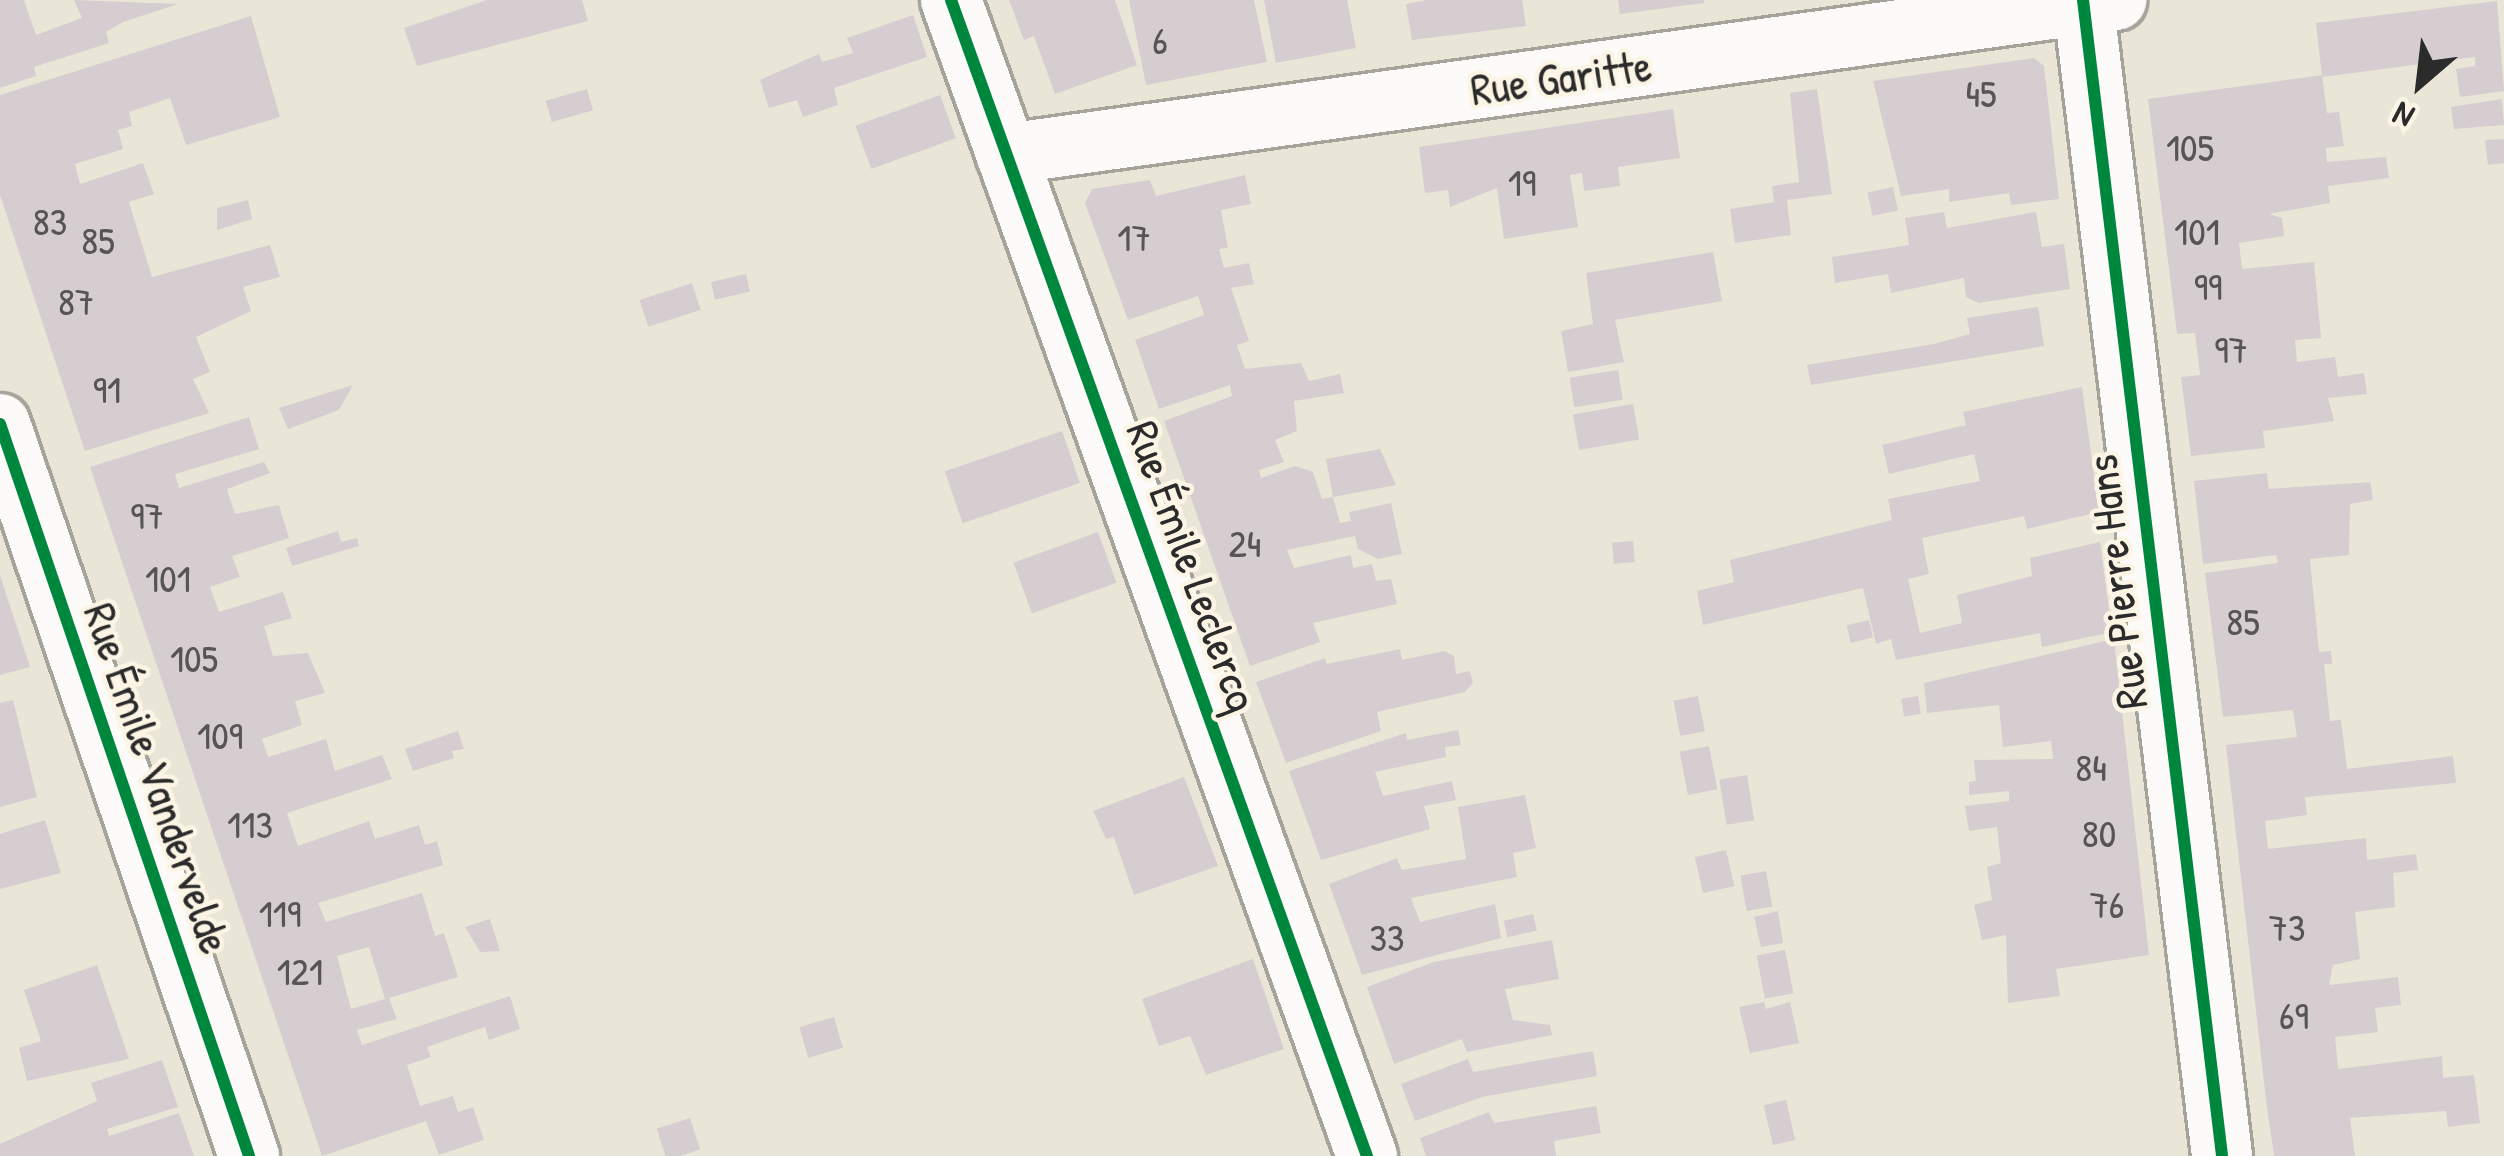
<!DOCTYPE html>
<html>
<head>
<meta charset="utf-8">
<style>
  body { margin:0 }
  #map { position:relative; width:2504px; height:1156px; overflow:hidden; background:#eae6d7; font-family:"Patrick Hand",sans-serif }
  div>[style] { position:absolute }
  .building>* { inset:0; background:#d5cdcf; transform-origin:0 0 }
  .roads { filter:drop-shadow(3px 0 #a5a39a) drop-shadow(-3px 0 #a5a39a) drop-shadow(0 3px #a5a39a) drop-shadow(0 -3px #a5a39a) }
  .street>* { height:60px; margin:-30px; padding:0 30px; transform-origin:30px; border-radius:30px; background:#fcfbf9 }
  .cycleway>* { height:12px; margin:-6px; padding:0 6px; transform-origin:6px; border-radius:6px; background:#00873e }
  span { translate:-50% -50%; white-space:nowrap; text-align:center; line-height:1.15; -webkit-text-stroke:9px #fcf5e5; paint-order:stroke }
  .number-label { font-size:39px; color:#565454 }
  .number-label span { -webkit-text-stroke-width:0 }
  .street-label { font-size:45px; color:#2b2b2b }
  .north { position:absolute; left:2360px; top:24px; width:120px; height:120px; -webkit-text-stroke:9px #fcf5e5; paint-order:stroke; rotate:208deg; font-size:33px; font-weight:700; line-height:48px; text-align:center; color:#2b2b2b }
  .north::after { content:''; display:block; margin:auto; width:42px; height:54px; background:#2b2b2b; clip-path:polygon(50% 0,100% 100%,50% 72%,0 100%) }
</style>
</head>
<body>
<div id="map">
  <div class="building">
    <div style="clip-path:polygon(0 0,24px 0,36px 35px,82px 18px,74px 0,178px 4px,123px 22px,106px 32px,109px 43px,34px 67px,36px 76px,0 88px)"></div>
    <div style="clip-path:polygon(487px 0,582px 0,588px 21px,417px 66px,404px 28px)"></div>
    <div style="clip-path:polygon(1009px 0,1115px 0,1137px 65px,1055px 94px,1034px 36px,1024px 40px)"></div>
    <div style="clip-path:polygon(1129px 0,1254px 0,1267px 62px,1146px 85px)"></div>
    <div style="clip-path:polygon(1264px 0,1347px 0,1356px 48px,1276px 63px)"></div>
    <div style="clip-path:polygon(1427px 0,1522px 0,1526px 26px,1412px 40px,1406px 4px)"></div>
    <div style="clip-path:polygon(1618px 0,1704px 0,1704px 3px,1620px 14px)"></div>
    <div style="clip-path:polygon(2497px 1px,2504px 91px,2460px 97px,2456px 69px,2475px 66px,2475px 57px,2322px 77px,2316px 23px)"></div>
    <div style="clip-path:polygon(913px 15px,927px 57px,834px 88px,838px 105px,803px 117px,797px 100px,769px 108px,760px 80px,819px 54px,822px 62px,853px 53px,847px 38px)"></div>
    <div style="clip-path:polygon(251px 16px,280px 117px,186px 145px,170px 98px,129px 112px,132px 126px,118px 130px,123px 149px,75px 164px,80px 184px,143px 163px,154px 194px,129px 202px,152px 277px,270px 245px,280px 277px,243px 287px,251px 311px,196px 337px,210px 372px,193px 379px,209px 413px,85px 451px,0 195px,0 95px)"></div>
    <div style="clip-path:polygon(2034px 58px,2044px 66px,2059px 199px,2011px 205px,2009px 193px,1949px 202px,1949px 189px,1901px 196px,1873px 81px)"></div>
    <div style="clip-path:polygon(2322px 75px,2327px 113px,2339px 112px,2344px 146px,2326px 148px,2327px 162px,2386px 157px,2389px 178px,2328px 186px,2330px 203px,2269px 214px,2282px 218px,2284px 236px,2239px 243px,2242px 269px,2314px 262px,2321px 338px,2295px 340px,2297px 362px,2335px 357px,2338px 377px,2364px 373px,2367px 394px,2328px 398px,2334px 421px,2263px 431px,2265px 448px,2191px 456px,2181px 377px,2200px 375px,2195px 333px,2177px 334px,2148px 99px)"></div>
    <div style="left:587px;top:89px;width:22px;height:43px;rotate:74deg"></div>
    <div style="clip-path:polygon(1817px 89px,1832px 194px,1787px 200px,1791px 235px,1735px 243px,1730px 209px,1774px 202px,1772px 186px,1799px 182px,1790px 93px)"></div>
    <div style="left:940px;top:95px;width:46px;height:90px;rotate:70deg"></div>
    <div style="clip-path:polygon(2502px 99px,2504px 125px,2454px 129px,2451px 107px)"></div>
    <div style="clip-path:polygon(1673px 109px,1680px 158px,1618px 167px,1620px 186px,1584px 191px,1582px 173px,1570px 175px,1578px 227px,1504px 239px,1497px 188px,1450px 207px,1448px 190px,1425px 193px,1419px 147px)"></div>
    <div style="clip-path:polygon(2504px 139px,2504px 163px,2488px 165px,2485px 140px)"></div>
    <div style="clip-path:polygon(1245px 175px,1251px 204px,1221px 210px,1228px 248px,1219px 249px,1224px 268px,1249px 263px,1254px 284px,1231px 288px,1249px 341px,1237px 345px,1245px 369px,1301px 363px,1309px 381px,1340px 374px,1344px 393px,1294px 401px,1297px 431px,1275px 440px,1284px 462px,1259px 470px,1261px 478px,1295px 466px,1313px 472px,1322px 499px,1333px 497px,1326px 459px,1380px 449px,1396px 485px,1333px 497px,1340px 523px,1351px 521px,1349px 512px,1391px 503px,1402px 554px,1378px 559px,1358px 549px,1355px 536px,1287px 550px,1294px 568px,1351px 555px,1353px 568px,1372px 564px,1376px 581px,1391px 579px,1397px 604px,1313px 623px,1320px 642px,1250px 666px,1164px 421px,1232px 396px,1230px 385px,1159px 409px,1135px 340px,1204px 315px,1198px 296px,1128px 320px,1085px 203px,1092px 189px,1150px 180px,1156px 196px)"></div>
    <div style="left:1893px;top:187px;width:24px;height:26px;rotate:78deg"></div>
    <div style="clip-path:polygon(248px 200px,252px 219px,217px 230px,217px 208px)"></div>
    <div style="clip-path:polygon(1944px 212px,1947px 228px,2036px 212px,2042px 247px,2064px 244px,2070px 289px,1979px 303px,1966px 297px,1964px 278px,1891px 293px,1888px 274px,1835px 283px,1832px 257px,1909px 245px,1905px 218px)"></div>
    <div style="clip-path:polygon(1713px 252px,1722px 301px,1615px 320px,1624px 362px,1568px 372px,1561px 331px,1593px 324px,1586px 273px)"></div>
    <div style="left:746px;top:274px;width:18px;height:36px;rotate:77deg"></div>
    <div style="left:692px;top:283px;width:28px;height:55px;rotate:72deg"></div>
    <div style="clip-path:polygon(2038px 307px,2044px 346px,1811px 385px,1807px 365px,1934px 344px,1970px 334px,1967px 318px)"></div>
    <div style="left:1618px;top:370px;width:30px;height:49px;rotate:81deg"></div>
    <div style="clip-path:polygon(353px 385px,339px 410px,288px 429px,279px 408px)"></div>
    <div style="clip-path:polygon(2082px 387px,2099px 512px,2027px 529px,2024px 516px,1922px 538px,1929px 574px,1908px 579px,1920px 633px,1962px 623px,1957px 595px,2032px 576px,2030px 558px,2100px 542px,2112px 632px,2042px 647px,2040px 633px,1896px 660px,1891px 639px,1876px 644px,1863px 588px,1703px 625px,1697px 591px,1734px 582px,1730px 560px,1892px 520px,1888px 499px,1980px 481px,1974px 454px,1889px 474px,1882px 445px,1966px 425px,1963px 412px)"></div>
    <div style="left:1633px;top:404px;width:36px;height:61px;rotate:80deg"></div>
    <div style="clip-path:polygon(evenodd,249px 417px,259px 449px,175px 474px,179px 488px,264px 462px,270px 473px,227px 489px,235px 514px,279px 505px,289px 538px,232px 556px,240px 577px,210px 587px,219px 612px,283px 592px,292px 618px,264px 626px,273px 656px,308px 653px,325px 693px,295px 701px,302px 725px,262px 739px,268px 757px,326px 739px,335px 771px,382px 755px,392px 779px,287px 813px,298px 846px,369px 821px,375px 839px,419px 825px,425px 845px,437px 841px,443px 865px,318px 903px,326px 922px,422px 893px,435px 936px,444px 933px,458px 977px,389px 998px,397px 1019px,357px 1030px,362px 1045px,510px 996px,520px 1029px,489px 1040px,485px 1027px,427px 1047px,431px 1057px,407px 1065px,420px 1106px,453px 1096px,458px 1112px,473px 1107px,484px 1140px,439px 1155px,426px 1121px,322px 1156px,90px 467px,249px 417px,369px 947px,385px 999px,351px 1009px,337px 956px,369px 947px)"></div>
    <div style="left:1062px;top:431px;width:55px;height:124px;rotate:71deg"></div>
    <div style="clip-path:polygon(2267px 473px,2269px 489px,2370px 482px,2373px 500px,2350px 504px,2349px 555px,2310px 559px,2319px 652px,2331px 651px,2332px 664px,2324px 664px,2330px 721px,2341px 720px,2347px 769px,2453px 756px,2456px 783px,2305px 797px,2307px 815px,2265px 821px,2268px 849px,2366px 838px,2367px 860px,2416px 854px,2418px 870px,2393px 873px,2395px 907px,2355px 912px,2360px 959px,2333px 965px,2329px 985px,2398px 977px,2401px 1005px,2375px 1008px,2378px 1032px,2335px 1037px,2338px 1069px,2442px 1056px,2443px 1078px,2474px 1075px,2480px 1123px,2448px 1127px,2446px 1111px,2350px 1118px,2355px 1156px,2274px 1156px,2266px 1100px,2226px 745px,2297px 737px,2293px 710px,2223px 717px,2205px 573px,2278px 563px,2276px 555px,2203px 564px,2194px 481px)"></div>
    <div style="clip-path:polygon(338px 531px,341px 542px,357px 538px,359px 546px,292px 566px,286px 548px)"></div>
    <div style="left:1098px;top:532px;width:54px;height:90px;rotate:70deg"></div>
    <div style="left:1633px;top:541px;width:21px;height:21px;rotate:85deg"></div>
    <div style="clip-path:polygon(0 575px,30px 667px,0 675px)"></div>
    <div style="left:1869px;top:620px;width:18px;height:23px;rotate:77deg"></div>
    <div style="clip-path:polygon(2114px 639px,2149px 955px,2056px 969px,2060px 996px,2008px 1003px,2006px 935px,1982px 940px,1974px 905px,1992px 900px,1987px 867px,2001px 863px,1997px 827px,1969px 831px,1965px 806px,2009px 801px,2009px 791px,1969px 795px,1969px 782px,1976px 781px,1974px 760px,2053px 759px,2051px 741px,2003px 747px,1999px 705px,1927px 713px,1924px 683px)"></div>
    <div style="clip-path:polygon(1400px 649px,1402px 660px,1444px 651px,1454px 656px,1456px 674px,1470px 671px,1473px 683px,1465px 692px,1377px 712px,1381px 731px,1286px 763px,1256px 682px,1325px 658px,1327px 664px)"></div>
    <div style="left:1698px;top:696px;width:36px;height:25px;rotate:79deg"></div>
    <div style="left:1918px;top:696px;width:18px;height:17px;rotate:81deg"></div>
    <div style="clip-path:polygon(13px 700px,37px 797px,0 807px,0 703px)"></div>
    <div style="clip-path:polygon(1458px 730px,1461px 745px,1445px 747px,1446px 757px,1375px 772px,1383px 796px,1452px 781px,1456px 800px,1424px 806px,1430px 829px,1321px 860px,1289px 771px,1406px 733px,1407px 740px)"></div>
    <div style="clip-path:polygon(458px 731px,464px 749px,452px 751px,454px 758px,413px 771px,405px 749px)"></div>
    <div style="left:1709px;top:746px;width:44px;height:30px;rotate:79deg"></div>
    <div style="left:1747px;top:775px;width:46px;height:28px;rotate:81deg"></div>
    <div style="clip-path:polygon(1184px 777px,1218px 866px,1134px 895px,1114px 837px,1106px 839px,1093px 811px)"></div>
    <div style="clip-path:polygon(1525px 795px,1536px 848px,1513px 853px,1517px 877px,1411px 898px,1420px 922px,1495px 904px,1501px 938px,1362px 975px,1329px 884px,1397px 858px,1402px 870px,1466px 859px,1458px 807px)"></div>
    <div style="clip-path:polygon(45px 820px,61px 873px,0 889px,0 834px)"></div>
    <div style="left:1726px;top:850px;width:37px;height:32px;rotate:77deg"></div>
    <div style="left:1766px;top:871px;width:36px;height:26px;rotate:80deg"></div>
    <div style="clip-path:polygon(1778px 911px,1783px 943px,1761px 947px,1754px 917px)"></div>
    <div style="left:1533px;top:914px;width:17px;height:30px;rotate:77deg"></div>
    <div style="clip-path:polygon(490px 919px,500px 951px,480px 952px,465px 927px)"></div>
    <div style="clip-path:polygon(1552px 940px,1559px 979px,1505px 989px,1513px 1020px,1550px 1025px,1552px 1035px,1467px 1052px,1462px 1039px,1394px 1064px,1367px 987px,1434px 962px)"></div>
    <div style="left:1785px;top:950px;width:44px;height:29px;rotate:79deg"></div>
    <div style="clip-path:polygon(1253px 959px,1284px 1049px,1206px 1075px,1190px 1036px,1159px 1046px,1142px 999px)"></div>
    <div style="clip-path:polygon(97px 965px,129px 1059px,27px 1081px,19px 1048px,41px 1041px,24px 990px)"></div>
    <div style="clip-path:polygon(1764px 1002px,1766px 1009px,1790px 1002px,1799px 1043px,1750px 1053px,1739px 1007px)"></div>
    <div style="left:834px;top:1017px;width:32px;height:36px;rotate:74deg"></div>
    <div style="clip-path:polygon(1593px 1051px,1597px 1076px,1482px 1097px,1415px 1121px,1401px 1084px,1468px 1059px,1473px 1072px)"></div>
    <div style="clip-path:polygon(162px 1060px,178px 1107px,107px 1129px,109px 1136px,179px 1113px,194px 1156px,0 1156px,0 1144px,97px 1101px,91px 1083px)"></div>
    <div style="left:1786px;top:1100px;width:41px;height:23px;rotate:77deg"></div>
    <div style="clip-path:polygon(1596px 1106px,1601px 1133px,1554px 1141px,1556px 1156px,1426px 1156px,1420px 1138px,1489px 1112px,1494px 1123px)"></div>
    <div style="left:690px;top:1118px;width:33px;height:35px;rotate:72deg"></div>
  </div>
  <div class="roads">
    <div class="street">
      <div style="left:951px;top:0;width:1229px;rotate:70.21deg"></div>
      <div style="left:2083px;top:0;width:1164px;rotate:83.14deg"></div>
      <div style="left:1006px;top:154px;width:1121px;rotate:-7.9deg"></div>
      <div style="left:0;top:424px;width:773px;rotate:71.21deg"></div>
    </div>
  </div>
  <div class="cycleway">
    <div style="left:951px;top:0;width:1229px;rotate:70.21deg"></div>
    <div style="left:2083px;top:0;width:1164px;rotate:83.14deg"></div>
    <div style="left:0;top:424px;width:773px;rotate:71.21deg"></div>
  </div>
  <div class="number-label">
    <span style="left:1160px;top:40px">6</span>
    <span style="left:1981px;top:93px">45</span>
    <span style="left:2190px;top:147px">105</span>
    <span style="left:1522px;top:182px">19</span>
    <span style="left:50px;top:221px">83</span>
    <span style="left:2197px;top:231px">101</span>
    <span style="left:1134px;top:237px">17</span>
    <span style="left:98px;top:240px">85</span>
    <span style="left:2208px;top:286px">99</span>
    <span style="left:76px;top:301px">87</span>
    <span style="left:2231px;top:349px">97</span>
    <span style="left:107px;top:389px">91</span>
    <span style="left:147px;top:515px">97</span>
    <span style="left:1245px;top:543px">24</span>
    <span style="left:168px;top:578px">101</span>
    <span style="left:2243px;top:621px">85</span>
    <span style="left:194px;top:658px">105</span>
    <span style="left:220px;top:735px">109</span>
    <span style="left:2091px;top:767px">84</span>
    <span style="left:250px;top:824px">113</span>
    <span style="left:2099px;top:833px">80</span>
    <span style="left:2107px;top:904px">76</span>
    <span style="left:280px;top:913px">119</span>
    <span style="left:2287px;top:927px">73</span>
    <span style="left:1387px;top:937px">33</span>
    <span style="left:300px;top:971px">121</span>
    <span style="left:2294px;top:1015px">69</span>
  </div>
  <div class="street-label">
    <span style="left:1561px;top:77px;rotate:-8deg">Rue Garitte</span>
    <span style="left:1193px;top:566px;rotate:70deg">Rue Émile Leclercq</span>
    <span style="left:2116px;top:582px;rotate:-97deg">Rue Pierre Hans</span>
    <span style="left:158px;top:778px;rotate:71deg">Rue Émile Vandervelde</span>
  </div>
  <div class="north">N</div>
</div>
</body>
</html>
